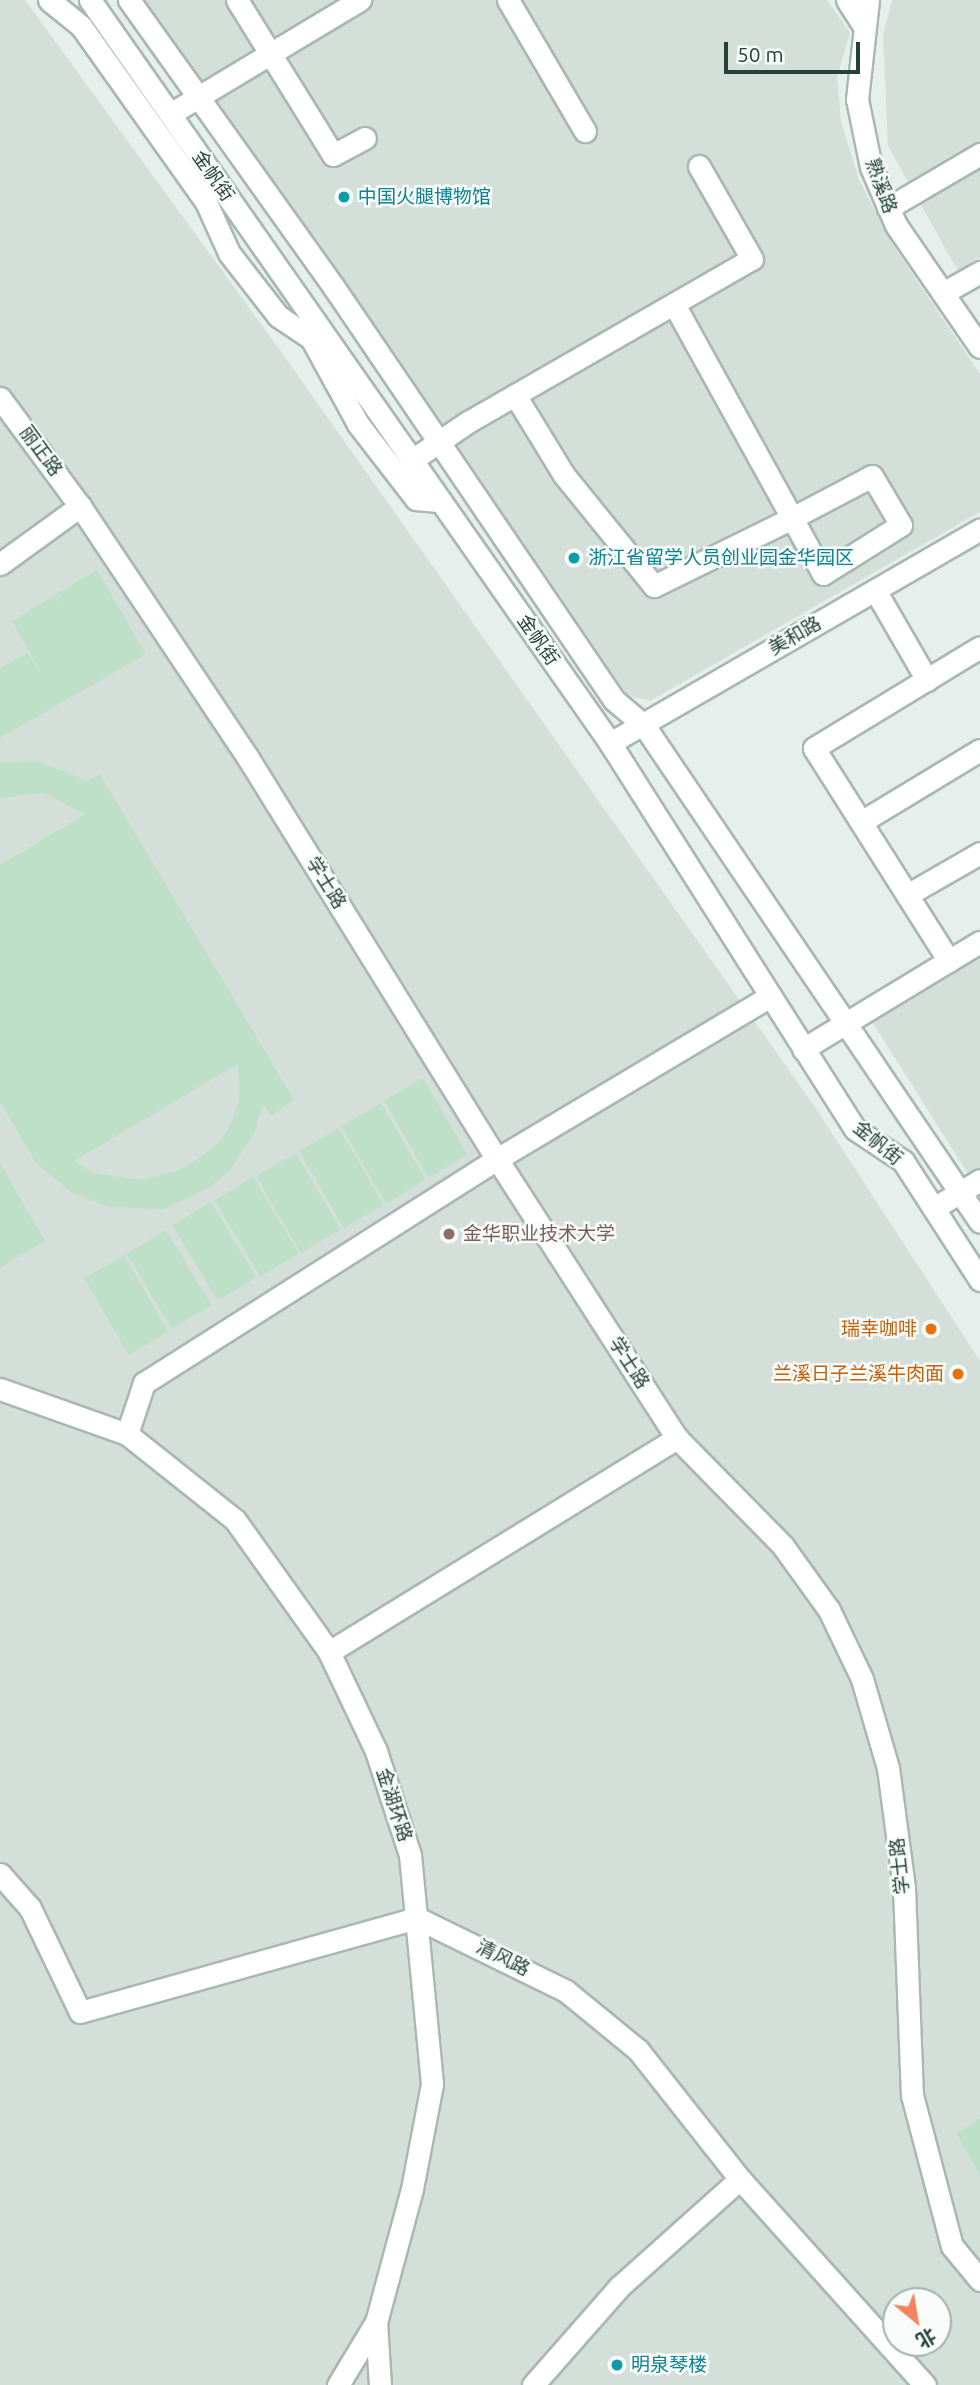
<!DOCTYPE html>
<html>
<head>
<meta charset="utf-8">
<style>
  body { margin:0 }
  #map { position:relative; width:980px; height:2385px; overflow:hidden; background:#e6efeb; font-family:Ubuntu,"Noto Sans SC",sans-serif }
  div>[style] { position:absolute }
  .built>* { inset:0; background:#d4dfda }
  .green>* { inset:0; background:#bfe0c8; transform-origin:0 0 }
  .roads { filter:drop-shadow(2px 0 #a8b8b2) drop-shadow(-2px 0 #a8b8b2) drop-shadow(0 2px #a8b8b2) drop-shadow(0 -2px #a8b8b2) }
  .minor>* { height:21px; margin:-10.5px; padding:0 10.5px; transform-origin:10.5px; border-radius:10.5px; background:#fff }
  .dots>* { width:19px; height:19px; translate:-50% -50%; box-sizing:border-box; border:4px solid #f7fbf9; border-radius:50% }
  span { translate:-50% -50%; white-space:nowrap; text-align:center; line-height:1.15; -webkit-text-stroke:5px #f7fbf9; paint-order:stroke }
  .street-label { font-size:19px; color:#24423a }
  .culture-label { font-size:19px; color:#0d838f }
  .left { translate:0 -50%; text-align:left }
  .education-label { font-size:19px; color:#785e54 }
  .food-label { font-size:19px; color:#c56008 }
  .right { translate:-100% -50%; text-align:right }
  .north { position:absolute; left:882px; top:2287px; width:70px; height:70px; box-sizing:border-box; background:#f7fbf9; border:2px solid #a3b1ad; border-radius:50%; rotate:150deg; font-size:19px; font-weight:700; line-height:28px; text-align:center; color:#24423a }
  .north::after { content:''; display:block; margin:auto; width:24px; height:32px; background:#f4845f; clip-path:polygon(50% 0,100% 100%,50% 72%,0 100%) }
  .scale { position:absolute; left:724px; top:42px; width:136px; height:32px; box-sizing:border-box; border:4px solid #24423a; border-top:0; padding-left:9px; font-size:21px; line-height:24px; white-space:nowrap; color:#24423a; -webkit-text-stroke:5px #f7fbf9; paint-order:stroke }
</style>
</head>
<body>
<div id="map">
  <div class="built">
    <div style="clip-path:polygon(evenodd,0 0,25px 0,277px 346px,815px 1107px,980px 1361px,980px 2118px,956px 2133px,980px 2176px,980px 2385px,0 2385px,0 0,896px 2301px,938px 2301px,938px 2343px,896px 2343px,896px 2301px)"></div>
    <div style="clip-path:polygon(138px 0,827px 0,850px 33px,837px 78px,841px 121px,859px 180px,895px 248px,980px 374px,980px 512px,650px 701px,612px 692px)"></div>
    <div style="clip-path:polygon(892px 0,980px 0,980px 257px,958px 271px,888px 146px,883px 36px)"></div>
    <div style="clip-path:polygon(980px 930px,980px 1193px,861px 1004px)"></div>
  </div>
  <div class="green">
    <div style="clip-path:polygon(97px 570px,146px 654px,0 738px,0 668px,27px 653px,41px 673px,12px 621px,54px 596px,62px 608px,55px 595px)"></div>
    <div style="clip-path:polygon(evenodd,37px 761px,88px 781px,100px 774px,294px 1100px,271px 1116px,263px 1104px,254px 1133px,230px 1170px,210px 1187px,164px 1209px,108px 1207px,71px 1192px,36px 1163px,0 1102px,0 865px,85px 814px,44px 793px,0 798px,0 762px,37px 761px,238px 1064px,240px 1097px,233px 1119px,221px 1141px,204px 1155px,179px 1170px,142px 1180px,94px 1173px,74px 1161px,238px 1064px)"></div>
    <div style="left:423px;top:1078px;width:89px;height:45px;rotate:60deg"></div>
    <div style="left:381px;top:1103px;width:89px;height:46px;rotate:60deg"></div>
    <div style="left:339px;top:1128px;width:89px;height:46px;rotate:60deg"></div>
    <div style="left:296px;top:1153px;width:89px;height:46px;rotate:60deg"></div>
    <div style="clip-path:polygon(0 1163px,45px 1241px,0 1268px)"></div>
    <div style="left:253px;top:1177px;width:89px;height:45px;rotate:59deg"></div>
    <div style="left:211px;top:1202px;width:88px;height:45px;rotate:59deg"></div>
    <div style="left:166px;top:1230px;width:88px;height:46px;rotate:59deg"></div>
    <div style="left:124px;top:1255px;width:89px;height:46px;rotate:60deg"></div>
    <div style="clip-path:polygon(980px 2118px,980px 2176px,956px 2133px)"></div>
  </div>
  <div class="roads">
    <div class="minor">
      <div style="left:49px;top:0;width:41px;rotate:39.1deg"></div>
      <div style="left:81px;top:26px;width:216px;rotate:54.6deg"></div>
      <div style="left:206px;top:202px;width:56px;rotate:65.7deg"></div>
      <div style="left:229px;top:253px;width:80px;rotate:52.1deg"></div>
      <div style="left:278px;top:316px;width:40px;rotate:34deg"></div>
      <div style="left:311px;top:338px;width:98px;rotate:61.3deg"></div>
      <div style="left:358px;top:424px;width:95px;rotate:52.3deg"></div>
      <div style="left:416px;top:499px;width:25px;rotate:5deg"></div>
      <div style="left:90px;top:0;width:907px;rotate:55.01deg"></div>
      <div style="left:610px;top:743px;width:457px;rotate:57.6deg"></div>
      <div style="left:855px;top:1129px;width:58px;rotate:33.7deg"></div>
      <div style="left:903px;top:1161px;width:142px;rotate:57.1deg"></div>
      <div style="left:129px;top:0;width:351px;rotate:54.5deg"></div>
      <div style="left:333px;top:286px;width:500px;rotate:55.83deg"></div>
      <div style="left:614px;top:700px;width:38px;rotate:40deg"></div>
      <div style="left:643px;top:724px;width:601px;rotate:55.91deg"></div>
      <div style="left:237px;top:0;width:182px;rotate:58.2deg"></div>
      <div style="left:333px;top:155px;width:36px;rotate:-28deg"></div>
      <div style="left:508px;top:0;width:152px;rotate:59.6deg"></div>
      <div style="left:847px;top:0;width:30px;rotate:57deg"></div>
      <div style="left:868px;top:0;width:100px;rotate:96.3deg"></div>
      <div style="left:857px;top:99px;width:69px;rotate:78.4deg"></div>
      <div style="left:871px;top:167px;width:63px;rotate:66.7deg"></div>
      <div style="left:896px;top:225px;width:148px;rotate:55.5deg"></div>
      <div style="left:170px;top:114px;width:222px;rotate:-31deg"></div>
      <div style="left:888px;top:208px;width:107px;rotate:-30.4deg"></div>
      <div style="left:943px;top:293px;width:43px;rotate:-29.6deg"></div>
      <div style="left:515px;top:395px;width:94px;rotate:58.5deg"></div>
      <div style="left:564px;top:475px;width:143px;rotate:51deg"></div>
      <div style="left:654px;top:586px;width:154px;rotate:-26.2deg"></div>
      <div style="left:792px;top:518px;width:90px;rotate:-27.7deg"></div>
      <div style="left:872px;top:476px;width:57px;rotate:59.4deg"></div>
      <div style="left:901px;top:525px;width:92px;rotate:147.9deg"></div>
      <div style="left:823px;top:574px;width:64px;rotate:-119deg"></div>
      <div style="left:792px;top:518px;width:244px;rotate:-118.9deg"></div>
      <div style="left:0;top:398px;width:134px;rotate:53.5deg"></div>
      <div style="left:80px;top:506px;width:303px;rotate:56.3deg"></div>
      <div style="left:248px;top:758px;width:472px;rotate:58.2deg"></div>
      <div style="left:497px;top:1159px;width:332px;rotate:57.2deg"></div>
      <div style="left:677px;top:1438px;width:151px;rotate:45.5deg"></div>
      <div style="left:783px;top:1546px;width:79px;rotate:54.3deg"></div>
      <div style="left:829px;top:1610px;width:76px;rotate:64.4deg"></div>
      <div style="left:862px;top:1679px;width:93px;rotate:73.7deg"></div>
      <div style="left:888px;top:1768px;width:121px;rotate:82.4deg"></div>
      <div style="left:904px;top:1888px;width:207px;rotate:87.8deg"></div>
      <div style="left:912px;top:2095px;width:156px;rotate:75.2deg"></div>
      <div style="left:952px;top:2246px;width:44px;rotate:50.5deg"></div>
      <div style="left:412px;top:460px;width:68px;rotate:-34.2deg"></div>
      <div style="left:468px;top:422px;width:327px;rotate:-29.9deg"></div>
      <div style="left:752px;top:259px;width:107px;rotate:-119.7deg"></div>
      <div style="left:0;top:564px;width:99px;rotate:-35.9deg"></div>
      <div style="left:875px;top:590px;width:104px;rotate:60deg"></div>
      <div style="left:610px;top:743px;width:427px;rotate:-30deg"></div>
      <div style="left:861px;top:822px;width:139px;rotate:-31.2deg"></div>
      <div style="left:907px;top:895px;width:84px;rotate:-29.9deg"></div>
      <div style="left:949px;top:961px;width:252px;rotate:-122.4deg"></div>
      <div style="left:814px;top:748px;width:194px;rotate:-31.3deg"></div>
      <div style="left:803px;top:1049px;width:207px;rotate:-31.2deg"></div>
      <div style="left:934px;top:1208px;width:54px;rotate:-31.3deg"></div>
      <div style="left:0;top:1389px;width:135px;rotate:19.5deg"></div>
      <div style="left:127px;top:1434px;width:138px;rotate:38.5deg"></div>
      <div style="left:235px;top:1520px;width:162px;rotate:54.5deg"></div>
      <div style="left:329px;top:1652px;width:110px;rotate:64.6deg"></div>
      <div style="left:376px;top:1751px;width:109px;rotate:71.9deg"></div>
      <div style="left:410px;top:1855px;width:230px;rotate:84.5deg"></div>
      <div style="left:432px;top:2084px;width:107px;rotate:100.8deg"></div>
      <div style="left:412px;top:2189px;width:138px;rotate:105.1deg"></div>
      <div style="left:376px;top:2322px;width:74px;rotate:121.1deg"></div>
      <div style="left:127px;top:1434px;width:54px;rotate:-71.6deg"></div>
      <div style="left:144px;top:1383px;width:418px;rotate:-32.4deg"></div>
      <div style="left:497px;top:1159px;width:317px;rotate:-30.8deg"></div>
      <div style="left:329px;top:1652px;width:409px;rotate:-31.6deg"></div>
      <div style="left:0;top:1874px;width:45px;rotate:48.6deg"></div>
      <div style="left:30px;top:1908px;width:115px;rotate:64.3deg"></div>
      <div style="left:80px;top:2012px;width:350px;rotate:-15.6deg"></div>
      <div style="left:417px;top:1918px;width:166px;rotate:26.1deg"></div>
      <div style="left:566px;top:1991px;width:93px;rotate:39.3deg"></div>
      <div style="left:638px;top:2050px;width:164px;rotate:51.7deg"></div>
      <div style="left:740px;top:2179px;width:277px;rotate:48.1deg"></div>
      <div style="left:376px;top:2322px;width:63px;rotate:86.4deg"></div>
      <div style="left:533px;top:2385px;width:130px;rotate:-48.7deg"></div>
      <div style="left:619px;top:2287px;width:162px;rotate:-41.8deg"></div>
    </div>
  </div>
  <div class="dots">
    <div style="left:344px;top:197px;background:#0f9aa8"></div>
    <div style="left:574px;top:558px;background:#0f9aa8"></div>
    <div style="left:449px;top:1234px;background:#8d6e63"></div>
    <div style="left:931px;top:1329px;background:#e8710a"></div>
    <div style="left:958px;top:1374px;background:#e8710a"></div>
    <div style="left:617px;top:2365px;background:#0f9aa8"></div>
  </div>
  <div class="street-label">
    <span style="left:213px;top:176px;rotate:55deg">金帆街</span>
    <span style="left:881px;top:186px;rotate:70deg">熟溪路</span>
    <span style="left:41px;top:451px;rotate:54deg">丽正路</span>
    <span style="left:795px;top:636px;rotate:-30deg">美和路</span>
    <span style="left:538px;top:640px;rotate:55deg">金帆街</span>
    <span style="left:326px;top:883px;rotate:58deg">学士路</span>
    <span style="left:878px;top:1143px;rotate:39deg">金帆街</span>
    <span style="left:629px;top:1363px;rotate:57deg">学士路</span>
    <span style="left:394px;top:1805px;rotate:72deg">金湖环路</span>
    <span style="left:900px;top:1866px;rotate:-96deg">学士路</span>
    <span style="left:503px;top:1958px;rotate:27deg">清风路</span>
  </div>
  <div class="culture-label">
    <span class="left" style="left:358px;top:197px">中国火腿博物馆</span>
    <span class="left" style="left:588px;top:558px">浙江省留学人员创业园金华园区</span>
    <span class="left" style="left:631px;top:2365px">明泉琴楼</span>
  </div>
  <div class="education-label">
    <span class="left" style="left:463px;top:1234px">金华职业技术大学</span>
  </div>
  <div class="food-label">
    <span class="right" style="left:917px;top:1329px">瑞幸咖啡</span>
    <span class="right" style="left:944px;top:1374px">兰溪日子兰溪牛肉面</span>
  </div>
  <div class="north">北</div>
  <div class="scale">50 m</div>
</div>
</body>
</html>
